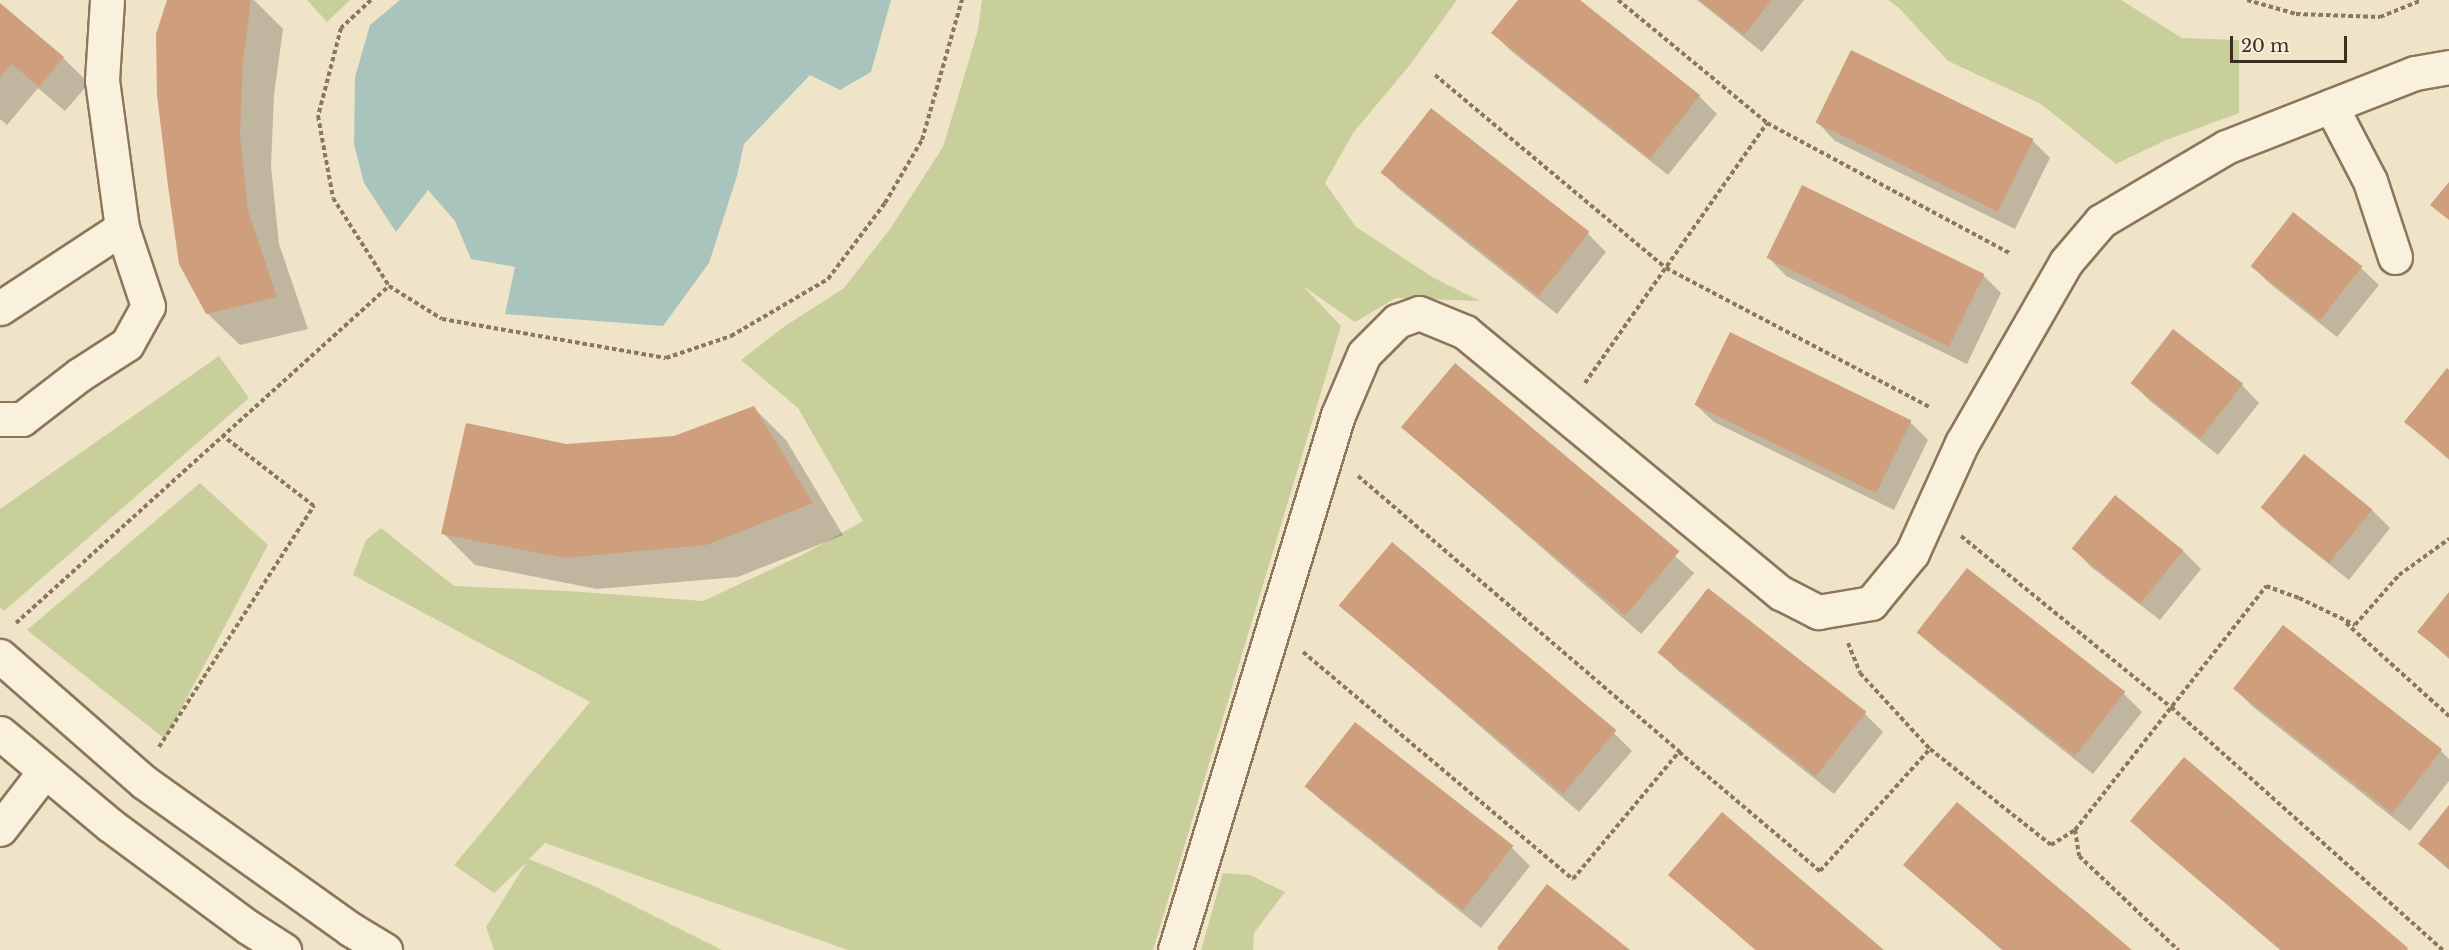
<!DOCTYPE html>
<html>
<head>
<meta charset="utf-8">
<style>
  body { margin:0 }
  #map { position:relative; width:2449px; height:950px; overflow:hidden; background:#f0e4c8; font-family:"Libre Baskerville",serif }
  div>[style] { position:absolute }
  .green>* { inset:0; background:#c9cf9b }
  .water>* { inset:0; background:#a9c4bc }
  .shadow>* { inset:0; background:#0003; transform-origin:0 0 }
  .building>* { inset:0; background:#cf9f7d; transform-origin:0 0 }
  .path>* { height:4px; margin-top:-2px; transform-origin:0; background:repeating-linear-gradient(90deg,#8d765c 0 4.5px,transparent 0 7.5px) }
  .roads { filter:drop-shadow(2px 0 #8d765c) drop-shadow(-2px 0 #8d765c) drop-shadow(0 2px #8d765c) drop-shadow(0 -2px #8d765c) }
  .street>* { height:33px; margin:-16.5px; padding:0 16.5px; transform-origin:16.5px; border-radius:16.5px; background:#faf1dc }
  .secondary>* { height:33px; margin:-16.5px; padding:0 16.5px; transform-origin:16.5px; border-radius:16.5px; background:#faf1dc }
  span { translate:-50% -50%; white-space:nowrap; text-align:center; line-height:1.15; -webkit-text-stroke:6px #f7eed8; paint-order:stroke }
  .scale { position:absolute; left:2230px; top:36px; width:117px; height:27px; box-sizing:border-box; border:3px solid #3d2e20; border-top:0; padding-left:8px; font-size:18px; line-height:21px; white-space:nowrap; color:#3d2e20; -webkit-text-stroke:4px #f7eed8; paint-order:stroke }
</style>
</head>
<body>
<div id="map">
  <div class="green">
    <div style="clip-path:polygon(307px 0,350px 0,327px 22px)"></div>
    <div style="clip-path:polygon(982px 0,1457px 0,1409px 66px,1353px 133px,1325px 183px,1356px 227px,1434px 278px,1480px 301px,1396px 298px,1355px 322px,1303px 286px,1341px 326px,1153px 950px,848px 950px,545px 843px,529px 859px,594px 886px,722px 950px,494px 950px,486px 927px,527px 862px,494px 893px,454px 865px,590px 702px,353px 575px,366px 540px,381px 528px,454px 586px,568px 591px,703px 601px,802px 555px,863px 521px,798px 408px,741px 360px,785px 326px,844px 288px,890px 229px,943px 147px,978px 30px)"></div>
    <div style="clip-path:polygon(1888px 0,2121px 0,2182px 38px,2239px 40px,2239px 113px,2166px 140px,2116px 164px,2041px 104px,1948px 61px,1899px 8px)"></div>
    <div style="clip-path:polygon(219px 356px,249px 398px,4px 611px,0 607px,0 509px)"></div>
    <div style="clip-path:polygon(200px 483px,268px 545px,165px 739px,27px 630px)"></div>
    <div style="clip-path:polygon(1223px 873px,1250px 875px,1285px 892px,1254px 933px,1253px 950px,1201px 950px)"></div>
  </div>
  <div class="water">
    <div style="clip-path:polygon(400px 0,891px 0,871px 72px,840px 90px,810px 75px,744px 144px,737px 176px,709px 263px,663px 326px,505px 314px,515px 267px,471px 259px,455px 221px,428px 190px,396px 232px,364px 183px,354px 144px,355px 77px,370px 25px)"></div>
  </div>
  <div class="shadow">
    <div style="clip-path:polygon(169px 0,254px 0,283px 29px,274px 95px,271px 167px,279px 244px,308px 329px,240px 345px,207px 313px)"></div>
    <div style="clip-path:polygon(1520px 0,1578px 0,1699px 96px,1717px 114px,1668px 175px,1511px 51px,1493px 33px)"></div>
    <div style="clip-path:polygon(1697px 0,1804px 0,1762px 52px)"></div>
    <div style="clip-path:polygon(0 5px,63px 58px,89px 83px,65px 111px,38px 88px,7px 125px,0 119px)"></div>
    <div style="clip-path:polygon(1431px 110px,1588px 234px,1606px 252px,1557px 314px,1400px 190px,1382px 172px)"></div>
    <div style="clip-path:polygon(1818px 123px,2032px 140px,2050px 158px,2015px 229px,1835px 141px)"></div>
    <div style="clip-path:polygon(2293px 214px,2361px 268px,2379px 285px,2337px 337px,2269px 283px,2252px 266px)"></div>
    <div style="clip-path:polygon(1769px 258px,1983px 275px,2001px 293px,1967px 364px,1786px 276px)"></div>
    <div style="left:1455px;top:365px;width:317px;height:81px;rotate:41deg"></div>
    <div style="clip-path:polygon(2449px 372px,2449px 460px,2406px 422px)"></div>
    <div style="clip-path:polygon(2132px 383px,2242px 385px,2259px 403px,2218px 455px,2150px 401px)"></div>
    <div style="clip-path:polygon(1696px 405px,1910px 422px,1928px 440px,1894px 510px,1714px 422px)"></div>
    <div style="clip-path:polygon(754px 408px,786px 440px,843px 535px,738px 577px,597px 589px,475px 565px,443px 533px,566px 445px,674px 437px)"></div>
    <div style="clip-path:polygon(2305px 456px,2372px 510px,2390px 528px,2349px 580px,2281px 526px,2263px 508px)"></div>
    <div style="clip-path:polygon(2115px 497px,2183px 551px,2201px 569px,2160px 620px,2091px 567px,2074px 549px)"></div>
    <div style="clip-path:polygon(1967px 570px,2124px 694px,2142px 712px,2093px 774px,1936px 649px,1918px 632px)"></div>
    <div style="clip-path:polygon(1708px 590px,1865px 714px,1883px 732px,1834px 794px,1677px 670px,1659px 652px)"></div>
    <div style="clip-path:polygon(2449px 594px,2449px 659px,2419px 632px)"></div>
    <div style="clip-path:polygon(1340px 605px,1614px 733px,1632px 751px,1579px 812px)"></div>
    <div style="clip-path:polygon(2235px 689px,2441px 751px,2449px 759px,2449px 781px,2410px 831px,2252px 706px)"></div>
    <div style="clip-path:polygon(2185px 760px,2408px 950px,2280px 950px,2150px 839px,2132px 821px)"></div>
    <div style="clip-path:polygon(1306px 786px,1512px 848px,1530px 866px,1481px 928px,1324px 803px)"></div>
    <div style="clip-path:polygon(2449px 808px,2449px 870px,2420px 844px)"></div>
    <div style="clip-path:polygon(1905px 865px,2129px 950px,2002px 950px)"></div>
    <div style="clip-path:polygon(1670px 875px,1881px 950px,1755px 950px)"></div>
  </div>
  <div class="building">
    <div style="clip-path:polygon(167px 0,251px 0,243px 62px,240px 134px,248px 211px,277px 297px,206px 314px,179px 264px,168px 186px,157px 95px,156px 34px)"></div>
    <div style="clip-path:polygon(1518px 0,1580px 0,1700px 95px,1650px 159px,1491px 33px)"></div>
    <div style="clip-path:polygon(1699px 0,1772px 0,1744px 35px)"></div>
    <div style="clip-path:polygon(0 3px,64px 57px,39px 87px,12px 64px,0 77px)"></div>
    <div style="left:1851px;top:50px;width:203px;height:81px;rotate:26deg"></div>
    <div style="left:1431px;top:108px;width:201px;height:82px;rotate:38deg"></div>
    <div style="clip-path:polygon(2449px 182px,2449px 220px,2430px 205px)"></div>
    <div style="left:1802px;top:185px;width:203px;height:81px;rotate:26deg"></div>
    <div style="left:2293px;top:212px;width:88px;height:69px;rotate:38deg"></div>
    <div style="left:2173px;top:329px;width:89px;height:69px;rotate:38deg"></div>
    <div style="left:1730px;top:332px;width:202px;height:81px;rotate:26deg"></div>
    <div style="left:1455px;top:363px;width:293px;height:84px;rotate:40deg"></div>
    <div style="clip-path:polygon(2447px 368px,2449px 370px,2449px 458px,2404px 422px)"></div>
    <div style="clip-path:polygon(754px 406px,813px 503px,706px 545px,564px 558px,441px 534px,466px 423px,566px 444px,674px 436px)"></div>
    <div style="left:2304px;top:454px;width:88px;height:69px;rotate:39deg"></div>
    <div style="left:2115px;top:495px;width:88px;height:69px;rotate:39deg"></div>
    <div style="left:1392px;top:542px;width:293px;height:83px;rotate:40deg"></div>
    <div style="left:1967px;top:568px;width:201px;height:82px;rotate:38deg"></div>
    <div style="left:1708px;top:588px;width:201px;height:82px;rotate:38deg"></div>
    <div style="clip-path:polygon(2449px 592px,2449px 657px,2417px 632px)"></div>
    <div style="left:2283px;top:625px;width:202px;height:81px;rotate:38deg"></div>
    <div style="left:1355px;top:722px;width:201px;height:82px;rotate:38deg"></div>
    <div style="clip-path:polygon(2184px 757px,2408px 948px,2407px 950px,2281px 950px,2130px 821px)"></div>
    <div style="clip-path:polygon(1957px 802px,2132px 950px,2003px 950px,1903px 865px)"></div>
    <div style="clip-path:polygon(2449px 805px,2449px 868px,2418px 844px)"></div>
    <div style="clip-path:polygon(1722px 812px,1884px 950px,1756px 950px,1668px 875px)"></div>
    <div style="clip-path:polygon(1547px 884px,1630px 950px,1499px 950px,1497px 948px)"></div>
  </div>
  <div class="path">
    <div style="left:371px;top:0;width:41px;rotate:137deg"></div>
    <div style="left:341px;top:28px;width:91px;rotate:104.6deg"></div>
    <div style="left:318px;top:116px;width:83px;rotate:79.6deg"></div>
    <div style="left:333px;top:198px;width:104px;rotate:57.5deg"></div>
    <div style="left:389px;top:286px;width:62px;rotate:31.9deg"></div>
    <div style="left:442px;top:319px;width:227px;rotate:9.9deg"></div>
    <div style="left:666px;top:358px;width:69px;rotate:-18.7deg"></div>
    <div style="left:731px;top:336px;width:113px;rotate:-30.4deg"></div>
    <div style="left:828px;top:279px;width:95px;rotate:-53.1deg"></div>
    <div style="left:885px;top:203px;width:73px;rotate:-59.6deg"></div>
    <div style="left:922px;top:140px;width:146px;rotate:-74.1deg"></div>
    <div style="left:1618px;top:0;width:193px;rotate:39.5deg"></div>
    <div style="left:1767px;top:123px;width:275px;rotate:28.2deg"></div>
    <div style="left:2247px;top:0;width:51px;rotate:15.9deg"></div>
    <div style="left:2296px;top:14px;width:84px;rotate:2deg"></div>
    <div style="left:2380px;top:17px;width:45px;rotate:-22deg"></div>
    <div style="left:1435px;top:75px;width:301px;rotate:39.9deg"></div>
    <div style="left:1666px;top:268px;width:300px;rotate:27.8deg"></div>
    <div style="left:1585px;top:383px;width:317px;rotate:-55deg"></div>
    <div style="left:1358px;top:476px;width:424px;rotate:40.6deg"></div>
    <div style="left:1961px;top:536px;width:271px;rotate:39.2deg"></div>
    <div style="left:2171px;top:707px;width:365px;rotate:41.8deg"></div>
    <div style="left:16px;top:623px;width:503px;rotate:-42.1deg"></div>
    <div style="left:2346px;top:623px;width:139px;rotate:42.1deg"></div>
    <div style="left:1848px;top:643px;width:32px;rotate:68deg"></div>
    <div style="left:1860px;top:673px;width:103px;rotate:47.4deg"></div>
    <div style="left:1303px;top:652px;width:353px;rotate:40.1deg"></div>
    <div style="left:1573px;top:879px;width:165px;rotate:-50.2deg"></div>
    <div style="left:1679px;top:752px;width:185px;rotate:40.2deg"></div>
    <div style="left:1820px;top:871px;width:164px;rotate:-48deg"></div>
    <div style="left:1930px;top:749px;width:154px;rotate:38.4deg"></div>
    <div style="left:2051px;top:845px;width:28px;rotate:-32deg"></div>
    <div style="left:2075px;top:830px;width:310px;rotate:-51.9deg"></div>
    <div style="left:2266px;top:586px;width:35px;rotate:20deg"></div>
    <div style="left:2299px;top:598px;width:62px;rotate:25.7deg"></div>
    <div style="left:2355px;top:625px;width:67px;rotate:-48.7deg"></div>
    <div style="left:2399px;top:575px;width:62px;rotate:-35.8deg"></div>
    <div style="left:159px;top:747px;width:287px;rotate:-57.3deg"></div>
    <div style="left:314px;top:506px;width:115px;rotate:-142.4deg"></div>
    <div style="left:2075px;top:830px;width:26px;rotate:81deg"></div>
    <div style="left:2079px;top:856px;width:137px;rotate:43.5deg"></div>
  </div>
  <div class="roads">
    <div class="street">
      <div style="left:2331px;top:106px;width:85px;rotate:62.5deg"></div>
      <div style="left:2370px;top:181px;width:80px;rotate:71.8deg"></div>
      <div style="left:0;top:308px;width:146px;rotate:-33.3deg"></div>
      <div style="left:0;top:419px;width:22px"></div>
      <div style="left:22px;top:419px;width:72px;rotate:-37.7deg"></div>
      <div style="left:79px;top:375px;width:57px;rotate:-32.9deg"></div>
      <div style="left:127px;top:344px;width:43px;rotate:-61.1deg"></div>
      <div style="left:148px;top:306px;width:82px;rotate:-108.4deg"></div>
      <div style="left:122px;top:228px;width:149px;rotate:-97.7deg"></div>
      <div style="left:102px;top:80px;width:80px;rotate:-86.4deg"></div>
      <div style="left:1175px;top:950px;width:559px;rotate:-73.06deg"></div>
      <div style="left:1338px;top:415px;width:66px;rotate:-66.9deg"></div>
      <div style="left:1364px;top:354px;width:47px;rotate:-45deg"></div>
      <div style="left:1397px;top:321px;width:23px;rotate:-20deg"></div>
      <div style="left:1419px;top:313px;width:50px;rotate:22.4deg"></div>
      <div style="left:1465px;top:332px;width:410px;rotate:39.6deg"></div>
      <div style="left:1781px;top:593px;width:42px;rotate:27.2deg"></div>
      <div style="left:1818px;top:612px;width:54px;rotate:-9.6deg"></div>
      <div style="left:1871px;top:603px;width:65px;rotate:-50.6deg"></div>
      <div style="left:1912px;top:553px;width:121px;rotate:-65.6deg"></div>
      <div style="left:1962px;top:443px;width:209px;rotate:-60.1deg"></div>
      <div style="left:2066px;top:262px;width:54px;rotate:-49.5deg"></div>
      <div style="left:2101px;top:221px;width:145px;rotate:-30.6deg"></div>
      <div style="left:2226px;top:147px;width:203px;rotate:-21.4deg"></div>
      <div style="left:2415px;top:73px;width:35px;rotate:-10deg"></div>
    </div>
    <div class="secondary">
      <div style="left:0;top:656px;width:191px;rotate:41.2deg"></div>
      <div style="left:144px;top:782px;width:253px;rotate:35.5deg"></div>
      <div style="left:350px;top:929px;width:41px;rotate:31deg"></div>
      <div style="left:0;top:733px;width:143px;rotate:39.9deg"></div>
      <div style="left:110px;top:825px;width:172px;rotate:36.5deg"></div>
      <div style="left:248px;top:927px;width:43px;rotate:32.6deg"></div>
      <div style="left:0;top:829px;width:72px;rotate:-52.3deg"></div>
    </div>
  </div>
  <div class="scale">20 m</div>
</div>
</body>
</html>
